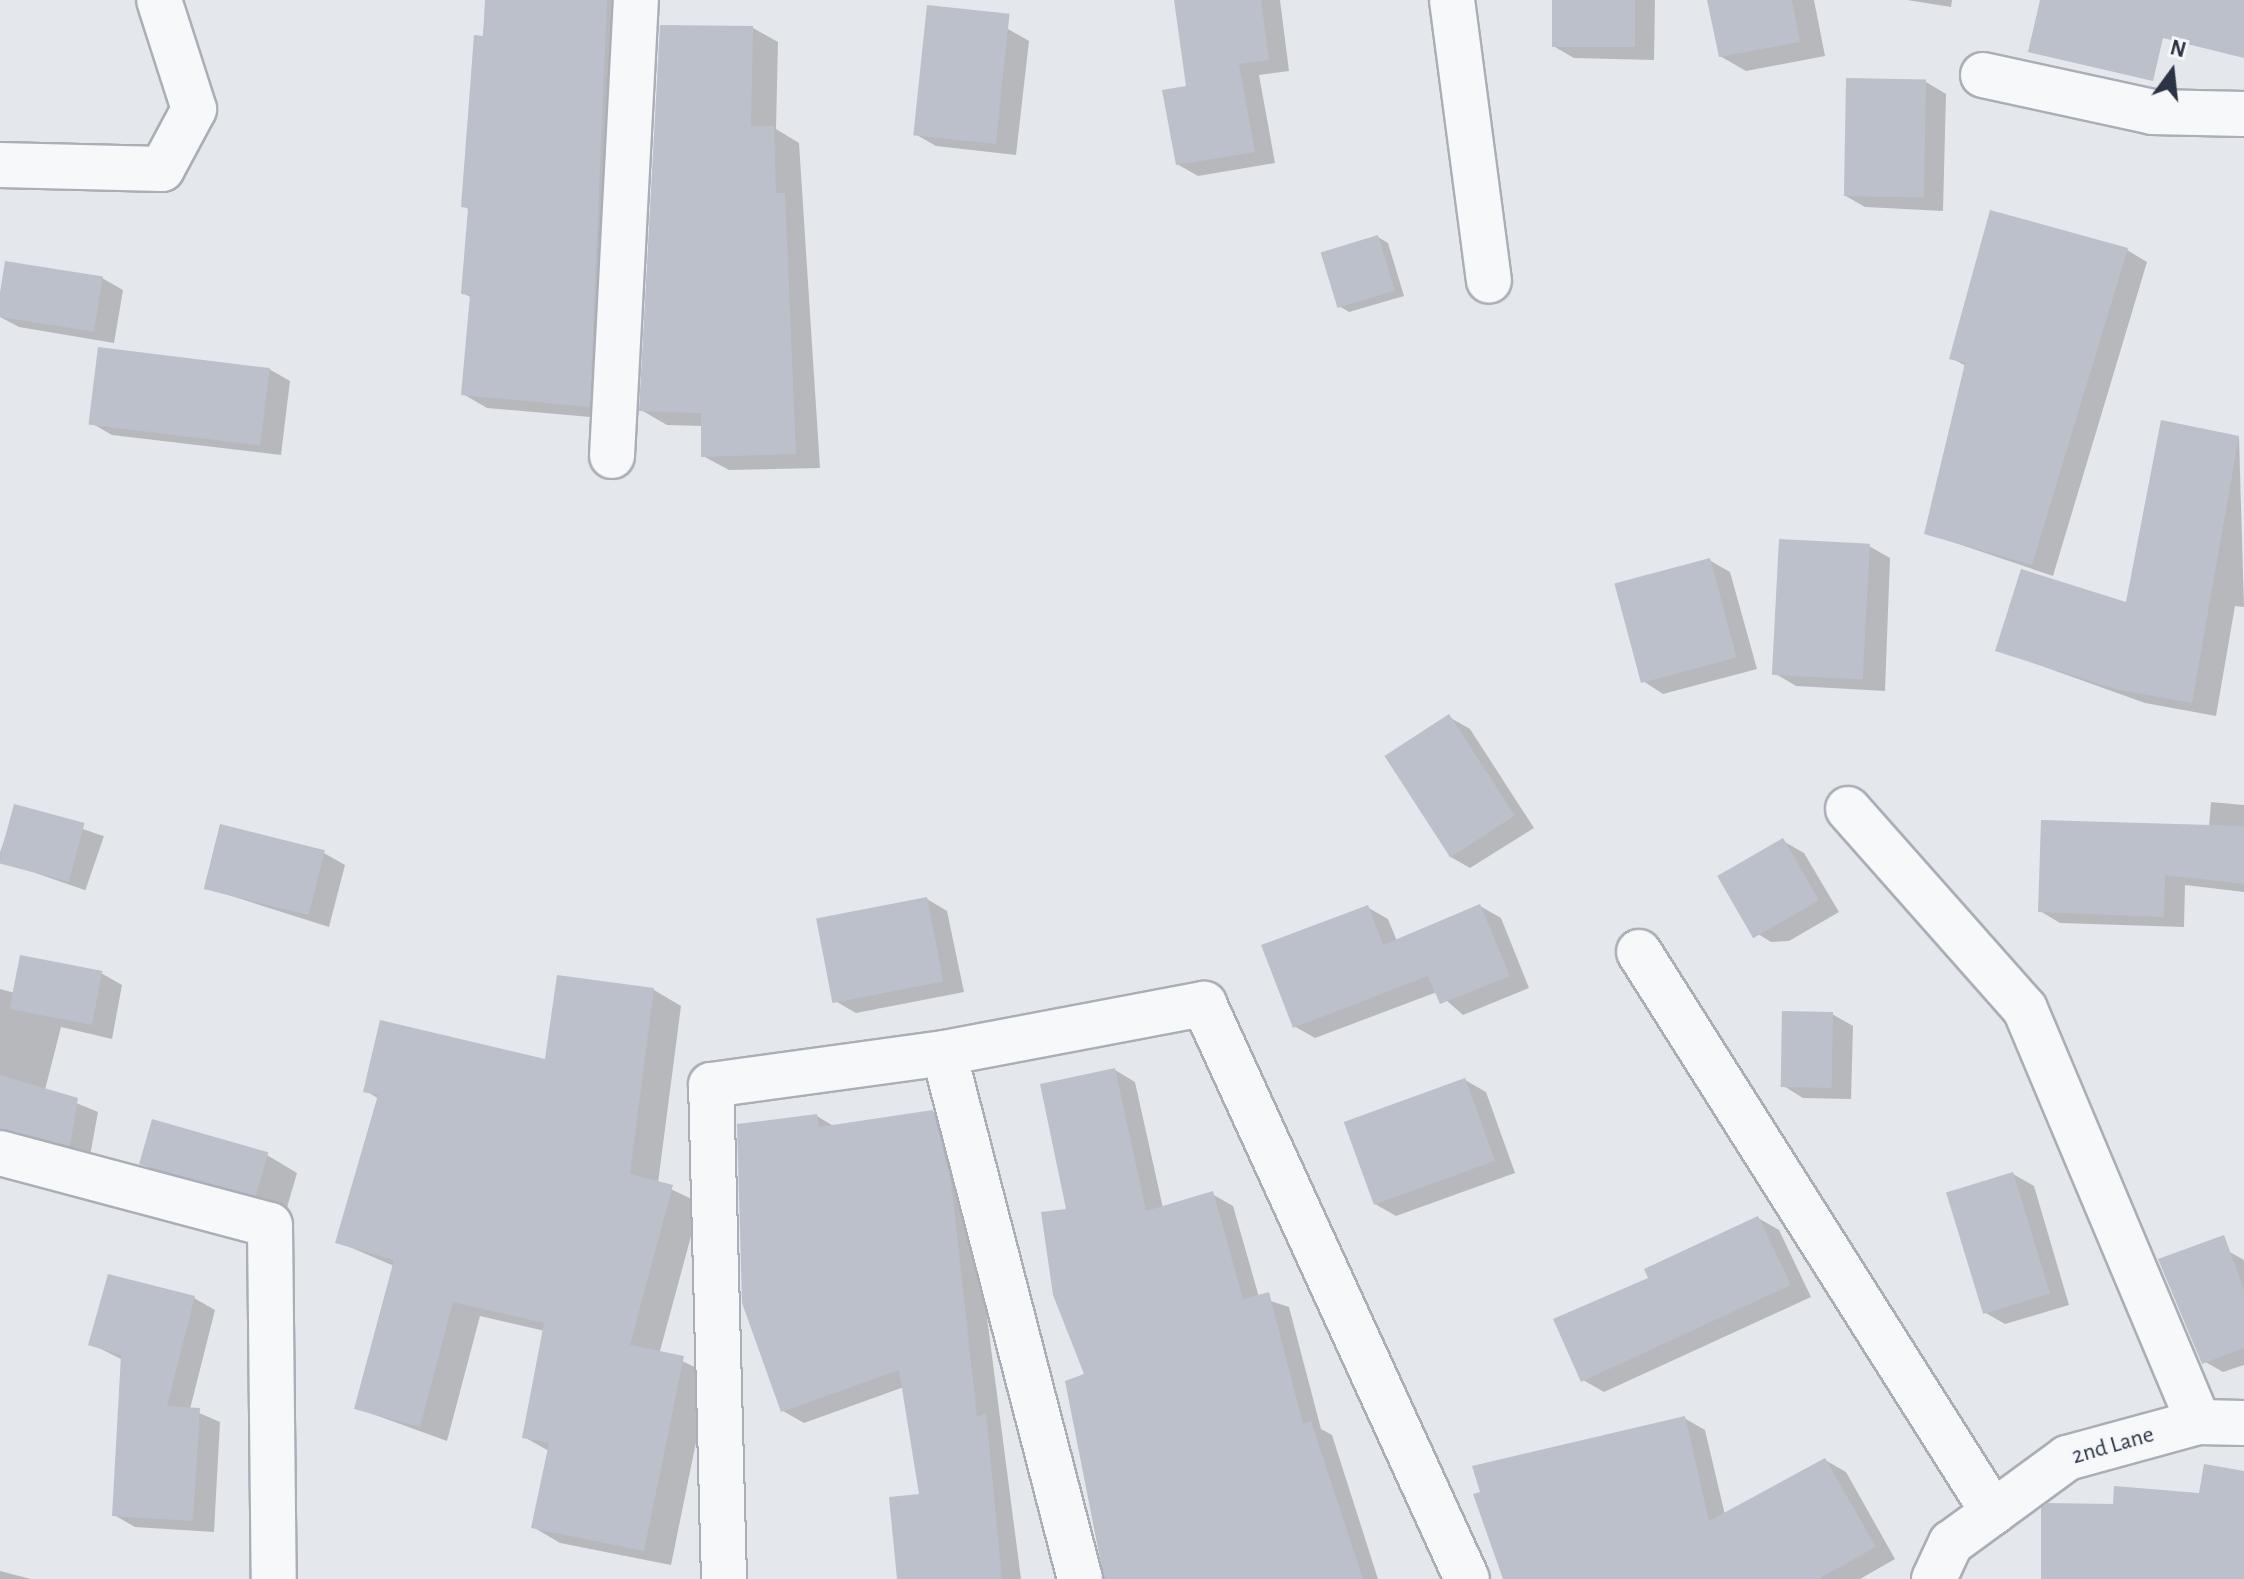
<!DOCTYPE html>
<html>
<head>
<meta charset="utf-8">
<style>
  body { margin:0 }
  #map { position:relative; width:2244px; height:1579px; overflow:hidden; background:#e4e7ec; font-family:"Alegreya Sans",sans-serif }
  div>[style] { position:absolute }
  .shadow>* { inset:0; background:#0003; transform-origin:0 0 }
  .building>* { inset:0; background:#bbc0ca; transform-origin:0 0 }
  .roads { filter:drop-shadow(2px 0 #a9aeb7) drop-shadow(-2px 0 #a9aeb7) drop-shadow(0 2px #a9aeb7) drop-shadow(0 -2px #a9aeb7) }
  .minor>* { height:44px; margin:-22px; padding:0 22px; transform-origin:22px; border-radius:22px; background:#f7f8fa }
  span { translate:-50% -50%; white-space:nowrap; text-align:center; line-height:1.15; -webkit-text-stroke:6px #f4f6f9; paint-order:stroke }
  .street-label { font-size:24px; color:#2b3445 }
  .north { position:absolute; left:2132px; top:32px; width:80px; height:80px; -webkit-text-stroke:6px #f4f6f9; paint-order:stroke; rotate:15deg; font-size:22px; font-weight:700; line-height:32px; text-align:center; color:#2b3445 }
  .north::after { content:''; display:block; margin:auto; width:28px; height:36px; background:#2b3445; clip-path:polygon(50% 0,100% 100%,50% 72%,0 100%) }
</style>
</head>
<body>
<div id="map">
  <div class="shadow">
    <div style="clip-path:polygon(487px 0,631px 0,613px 419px,487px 408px,463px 394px,472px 298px,463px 293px,470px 210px,463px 206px)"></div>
    <div style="clip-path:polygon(1177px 0,1280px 0,1289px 71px,1259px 75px,1275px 163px,1198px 176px,1177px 164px,1188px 87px)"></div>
    <div style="clip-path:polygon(1554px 0,1655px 0,1654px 60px,1574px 58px,1553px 46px)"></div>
    <div style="clip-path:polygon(1709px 0,1814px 0,1825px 56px,1746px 71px,1720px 56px)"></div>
    <div style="clip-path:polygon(1907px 0,1952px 0,1951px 7px)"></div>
    <div style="clip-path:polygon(753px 28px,778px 42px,776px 129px,799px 143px,820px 468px,729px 470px,703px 456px,703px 426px,667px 425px,641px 410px)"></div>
    <div style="clip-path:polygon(1008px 29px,1029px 41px,1016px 155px,936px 146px,915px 134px)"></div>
    <div style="clip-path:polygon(1926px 82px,1946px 94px,1943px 211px,1865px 207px,1844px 195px)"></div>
    <div style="clip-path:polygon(1378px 237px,1388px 243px,1404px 296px,1349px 312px,1339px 306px)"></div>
    <div style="clip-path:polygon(2127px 250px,2147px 262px,2053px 576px,1926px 533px,1966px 366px,1951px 358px)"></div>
    <div style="clip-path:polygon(7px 263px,102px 278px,123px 290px,114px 343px,19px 327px,0 317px)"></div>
    <div style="clip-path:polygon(269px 369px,290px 381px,281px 455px,112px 435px,91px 423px)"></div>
    <div style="clip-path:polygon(2239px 437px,2244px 607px,2235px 606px,2216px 716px,2145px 703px,1997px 650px,2128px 605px)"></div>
    <div style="clip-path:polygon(1869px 546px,1890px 558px,1885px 691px,1796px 686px,1776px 674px)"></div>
    <div style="clip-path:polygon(1709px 560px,1730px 572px,1757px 669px,1663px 694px,1643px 681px)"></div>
    <div style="clip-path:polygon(1449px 717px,1470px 729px,1534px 828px,1470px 868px,1449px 856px)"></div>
    <div style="clip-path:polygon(2211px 802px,2244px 805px,2244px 892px,2185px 885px,2184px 927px,2060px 923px,2040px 911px,2209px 827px)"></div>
    <div style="left:16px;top:806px;width:93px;height:57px;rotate:19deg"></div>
    <div style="clip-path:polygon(1783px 841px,1804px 853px,1839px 912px,1789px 941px,1771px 942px,1750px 929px)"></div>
    <div style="clip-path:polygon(324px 853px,345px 865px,329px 927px,206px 888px)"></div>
    <div style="clip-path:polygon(927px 899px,947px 911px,964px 992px,856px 1013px,835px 1001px)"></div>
    <div style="clip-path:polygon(1480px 906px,1501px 918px,1529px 988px,1463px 1015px,1437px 992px,1315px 1038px,1294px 1026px,1367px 907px,1388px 919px,1397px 941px)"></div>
    <div style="clip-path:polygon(101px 973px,122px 985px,112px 1039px,61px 1027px,45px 1090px,98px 1112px,90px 1156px,0 1140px,0 989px,15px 993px)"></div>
    <div style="clip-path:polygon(559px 977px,654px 990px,681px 1006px,658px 1183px,700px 1203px,660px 1351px,710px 1374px,671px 1565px,560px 1543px,533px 1527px,549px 1451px,524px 1437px,545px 1331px,480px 1316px,447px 1441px,356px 1408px,394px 1266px,338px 1242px,379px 1099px,366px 1091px,547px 1061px)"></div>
    <div style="clip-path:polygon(1832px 1014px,1853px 1026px,1851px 1099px,1803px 1098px,1782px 1085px)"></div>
    <div style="clip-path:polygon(1115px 1070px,1135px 1082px,1163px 1208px,1212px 1194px,1233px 1206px,1259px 1297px,1289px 1307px,1321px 1429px,1332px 1435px,1378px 1579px,1109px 1579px,1068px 1210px)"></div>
    <div style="clip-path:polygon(1465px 1080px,1486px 1092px,1515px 1173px,1396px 1216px,1375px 1204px)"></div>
    <div style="clip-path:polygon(932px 1112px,953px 1124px,971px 1194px,1021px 1579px,899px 1579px,922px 1496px,904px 1387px,804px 1423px,783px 1411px,817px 1116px,835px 1127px)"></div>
    <div style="clip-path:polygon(267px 1155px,297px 1173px,286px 1211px,172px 1181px,141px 1163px)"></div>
    <div style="clip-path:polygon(2013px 1174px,2034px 1186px,2069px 1305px,2005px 1324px,1984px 1312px)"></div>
    <div style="clip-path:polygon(1758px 1218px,1779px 1230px,1811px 1297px,1604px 1392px,1583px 1380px,1651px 1279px)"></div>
    <div style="clip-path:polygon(2228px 1251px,2244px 1260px,2244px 1365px,2223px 1372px,2202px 1360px)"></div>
    <div style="clip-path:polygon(194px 1298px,215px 1310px,190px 1409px,220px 1422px,214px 1532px,135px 1527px,114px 1515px,123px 1360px,91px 1344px)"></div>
    <div style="clip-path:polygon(1684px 1418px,1705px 1430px,1725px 1515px,1825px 1460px,1846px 1472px,1895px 1559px,1860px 1579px,1505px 1579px)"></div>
    <div style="clip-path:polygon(0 1571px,31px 1579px,0 1579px)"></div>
  </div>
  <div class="building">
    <div style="clip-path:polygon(485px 0,607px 0,590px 407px,461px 395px,470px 295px,461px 294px,468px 208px,461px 207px,474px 35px,483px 36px)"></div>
    <div style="clip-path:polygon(1174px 0,1261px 0,1269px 60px,1239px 64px,1255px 152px,1176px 165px,1162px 90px,1186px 86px)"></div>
    <div style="left:1552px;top:0;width:83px;height:47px"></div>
    <div style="clip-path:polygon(1707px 0,1792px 0,1800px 42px,1719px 57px)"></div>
    <div style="clip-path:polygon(2040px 0,2244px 0,2244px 58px,2163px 38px,2153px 81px,2028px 52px)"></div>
    <div style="left:927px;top:5px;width:83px;height:131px;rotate:6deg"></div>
    <div style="clip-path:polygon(660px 25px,753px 26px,751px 126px,774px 126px,776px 193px,785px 193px,796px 454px,701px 457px,701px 413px,639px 411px)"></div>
    <div style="left:1846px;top:78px;width:80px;height:118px;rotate:1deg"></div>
    <div style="clip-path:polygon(1990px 210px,2128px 248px,2032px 565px,1924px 534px,1965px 363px,1949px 359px)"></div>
    <div style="left:1378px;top:235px;width:58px;height:60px;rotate:73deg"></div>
    <div style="left:5px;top:261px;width:99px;height:56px;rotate:9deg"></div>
    <div style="left:98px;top:347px;width:173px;height:78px;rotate:7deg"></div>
    <div style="clip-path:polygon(2161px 420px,2239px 436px,2192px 703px,2119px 690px,1995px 651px,2021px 569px,2126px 602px)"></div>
    <div style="left:1779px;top:539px;width:91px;height:136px;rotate:3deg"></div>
    <div style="left:1710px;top:558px;width:103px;height:99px;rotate:75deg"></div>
    <div style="left:1449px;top:714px;width:121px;height:77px;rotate:57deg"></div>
    <div style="left:14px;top:804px;width:73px;height:61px;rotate:15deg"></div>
    <div style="clip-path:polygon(2041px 820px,2244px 826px,2244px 884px,2165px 875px,2164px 917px,2038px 912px)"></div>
    <div style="left:220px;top:824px;width:108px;height:67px;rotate:14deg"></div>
    <div style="left:1783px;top:838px;width:72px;height:76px;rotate:60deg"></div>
    <div style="left:927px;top:897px;width:86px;height:113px;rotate:79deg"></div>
    <div style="clip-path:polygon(1480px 904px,1510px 976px,1440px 1004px,1428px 976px,1293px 1028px,1261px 945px,1368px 905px,1383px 945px)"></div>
    <div style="left:20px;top:955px;width:84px;height:55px;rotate:11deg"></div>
    <div style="clip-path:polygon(557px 975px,654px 988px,630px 1174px,673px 1185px,630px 1345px,684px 1356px,644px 1551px,531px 1528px,549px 1443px,522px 1438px,544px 1323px,453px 1302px,420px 1427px,354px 1409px,394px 1260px,335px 1243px,378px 1095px,363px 1092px,380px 1020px,545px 1059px)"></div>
    <div style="left:1782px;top:1011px;width:51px;height:76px;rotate:1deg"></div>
    <div style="clip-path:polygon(1115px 1068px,1146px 1211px,1213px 1191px,1243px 1299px,1269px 1292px,1303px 1424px,1311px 1421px,1363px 1579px,1104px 1579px,1065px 1381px,1084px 1374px,1053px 1295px,1041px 1212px,1066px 1209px,1040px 1084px)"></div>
    <div style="clip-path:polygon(0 1075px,78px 1098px,70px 1146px,0 1129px)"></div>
    <div style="left:1465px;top:1078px;width:88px;height:129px;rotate:70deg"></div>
    <div style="clip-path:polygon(933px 1110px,951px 1181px,977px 1417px,986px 1413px,1002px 1579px,897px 1579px,889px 1497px,919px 1494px,899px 1370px,781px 1412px,742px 1303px,737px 1124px,817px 1114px,819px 1127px)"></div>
    <div style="left:152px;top:1119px;width:121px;height:47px;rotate:16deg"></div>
    <div style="left:2013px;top:1172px;width:127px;height:70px;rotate:73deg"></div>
    <div style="clip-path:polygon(1758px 1216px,1791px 1285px,1581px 1382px,1553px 1319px,1648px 1278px,1644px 1269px)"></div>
    <div style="clip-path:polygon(2224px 1235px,2244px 1290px,2244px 1348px,2202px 1364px,2158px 1259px)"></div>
    <div style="clip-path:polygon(108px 1274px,195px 1296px,167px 1406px,200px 1408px,193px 1521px,112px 1516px,121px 1355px,88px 1345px)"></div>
    <div style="clip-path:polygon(1685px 1416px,1709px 1521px,1825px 1458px,1876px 1547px,1818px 1579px,1503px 1579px,1473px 1494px,1480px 1492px,1472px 1466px)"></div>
    <div style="clip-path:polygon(2204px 1464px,2244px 1471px,2244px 1579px,2041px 1579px,2041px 1508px,2048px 1503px,2113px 1504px,2114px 1486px,2199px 1493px)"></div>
  </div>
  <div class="roads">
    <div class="minor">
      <div style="left:1452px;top:0;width:283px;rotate:82.5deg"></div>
      <div style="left:1983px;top:75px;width:173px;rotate:12.3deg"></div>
      <div style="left:2152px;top:112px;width:92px;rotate:1.2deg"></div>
      <div style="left:0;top:165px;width:162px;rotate:1.4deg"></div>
      <div style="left:162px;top:169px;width:68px;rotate:-61.9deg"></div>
      <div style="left:194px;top:109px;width:114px;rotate:-107.8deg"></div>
      <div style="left:612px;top:456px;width:457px;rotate:-87deg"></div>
      <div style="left:1848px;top:809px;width:267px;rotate:48.5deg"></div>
      <div style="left:2025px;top:1009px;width:448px;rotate:67.2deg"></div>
      <div style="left:1639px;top:952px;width:663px;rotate:57.7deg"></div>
      <div style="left:0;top:1153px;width:279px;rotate:14.9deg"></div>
      <div style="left:270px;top:1225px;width:354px;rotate:89.4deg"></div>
      <div style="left:724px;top:1579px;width:494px;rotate:-91.5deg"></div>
      <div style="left:711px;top:1085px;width:235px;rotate:-7.8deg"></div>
      <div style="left:1080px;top:1579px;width:543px;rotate:-104.5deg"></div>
      <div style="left:944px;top:1053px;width:265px;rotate:-10.7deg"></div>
      <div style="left:1204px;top:1004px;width:632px;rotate:65.42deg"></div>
      <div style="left:1934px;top:1579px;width:40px;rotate:-65deg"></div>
      <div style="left:1951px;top:1543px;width:144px;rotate:-36.2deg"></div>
      <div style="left:2067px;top:1458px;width:137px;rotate:-15.3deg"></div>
      <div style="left:2199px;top:1422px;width:45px;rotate:1.3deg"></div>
    </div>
  </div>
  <div class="street-label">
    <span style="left:2113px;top:1446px;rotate:-16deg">2nd Lane</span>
  </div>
  <div class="north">N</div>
</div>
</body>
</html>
